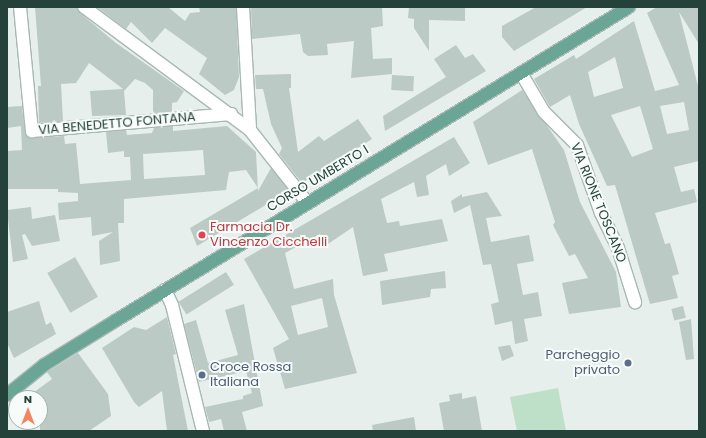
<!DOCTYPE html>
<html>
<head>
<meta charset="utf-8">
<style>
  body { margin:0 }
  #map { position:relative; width:706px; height:438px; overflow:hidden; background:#e6efeb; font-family:Poppins,sans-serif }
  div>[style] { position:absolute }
  .green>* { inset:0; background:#bfe0c8 }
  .building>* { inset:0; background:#bbcac4; transform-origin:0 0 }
  .roads { filter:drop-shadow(1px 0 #a8b8b2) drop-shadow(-1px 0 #a8b8b2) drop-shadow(0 1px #a8b8b2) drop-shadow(0 -1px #a8b8b2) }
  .minor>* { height:12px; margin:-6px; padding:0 6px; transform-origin:6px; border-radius:6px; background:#fff }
  .major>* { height:12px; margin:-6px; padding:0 6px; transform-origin:6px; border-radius:6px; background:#6aa596 }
  .dots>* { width:11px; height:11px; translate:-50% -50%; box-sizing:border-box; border:2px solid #f7fbf9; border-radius:50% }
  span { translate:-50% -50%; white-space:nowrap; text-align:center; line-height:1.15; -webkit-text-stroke:4px #f7fbf9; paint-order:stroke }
  .street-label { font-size:13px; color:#24423a }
  .health-label { font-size:13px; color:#be3a42 }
  .left { translate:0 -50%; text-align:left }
  .service-label { font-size:13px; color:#4e5e75 }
  .right { translate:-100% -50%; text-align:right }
  .frame { position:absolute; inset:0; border:8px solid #24423a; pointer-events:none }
  .north { position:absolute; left:8px; top:390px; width:40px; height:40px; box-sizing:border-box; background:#f7fbf9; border:1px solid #a3b1ad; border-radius:50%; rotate:0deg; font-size:11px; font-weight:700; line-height:16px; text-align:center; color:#24423a }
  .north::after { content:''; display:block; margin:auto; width:14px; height:18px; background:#f4845f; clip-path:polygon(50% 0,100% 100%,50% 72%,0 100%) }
</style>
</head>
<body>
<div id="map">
  <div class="green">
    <div style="clip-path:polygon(558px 388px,566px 431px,517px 431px,510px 397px)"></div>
  </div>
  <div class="building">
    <div style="clip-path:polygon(35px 7px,77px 7px,80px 13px,116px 43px,184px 91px,177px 102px,172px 103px,172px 112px,153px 113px,153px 90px,145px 83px,135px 79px,124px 91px,126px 115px,92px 116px,90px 91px,123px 89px,89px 63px,76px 83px,61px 84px,63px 121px,39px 123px,38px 86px,41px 86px)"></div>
    <div style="clip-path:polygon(97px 7px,168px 7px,185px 21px,190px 13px,200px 12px,199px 7px,236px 7px,239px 77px,234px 90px,225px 95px,199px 74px,207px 58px,165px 28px,152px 43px,131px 22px,126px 29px)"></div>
    <div style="clip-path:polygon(251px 7px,382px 7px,383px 26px,371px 28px,373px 59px,392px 58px,392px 74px,351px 78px,354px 41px,327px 44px,328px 55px,308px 56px,303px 52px,300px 34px,252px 39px)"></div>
    <div style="clip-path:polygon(409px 7px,465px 7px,465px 21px,429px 20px,429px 51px,414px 28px,414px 19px,408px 18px)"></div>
    <div style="clip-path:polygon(536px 7px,587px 7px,514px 51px,502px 37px,502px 26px)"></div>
    <div style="clip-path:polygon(evenodd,657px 7px,699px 7px,699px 44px,679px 12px,699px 90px,699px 161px,674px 167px,681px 192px,694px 189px,697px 202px,655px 213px,665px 244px,670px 243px,679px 274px,672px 276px,678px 298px,650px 304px,615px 185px,607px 186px,579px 124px,570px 95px,550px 107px,534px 79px,574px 55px,576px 59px,634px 21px,655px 91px,679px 85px,647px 13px,657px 7px,615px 57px,623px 88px,594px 97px,588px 72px,615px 57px,657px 7px,684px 102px,689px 130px,667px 134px,660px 106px,684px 102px,657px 7px,640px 106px,653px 149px,632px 157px,611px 115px,640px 106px)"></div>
    <div style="clip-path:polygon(456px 45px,465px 58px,473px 54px,486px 71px,385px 131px,383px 116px,446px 77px,434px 59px)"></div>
    <div style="clip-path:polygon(291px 74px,291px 88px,289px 88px,298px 152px,319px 136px,324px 141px,358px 119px,372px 139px,302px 183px,279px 154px,282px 148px,271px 124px,263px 89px,256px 89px,255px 75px)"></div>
    <div style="left:392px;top:75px;width:22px;height:15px;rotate:3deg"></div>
    <div style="clip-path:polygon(522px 90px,564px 150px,580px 202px,616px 272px,621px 307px,569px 314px,562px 283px,588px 278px,575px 254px,569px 256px,553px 225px,555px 222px,532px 149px,488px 165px,473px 122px)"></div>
    <div style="clip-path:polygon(evenodd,22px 106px,25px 132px,29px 138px,64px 136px,65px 144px,76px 143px,80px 184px,131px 180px,130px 157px,124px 157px,124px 151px,108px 153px,106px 132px,126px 130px,127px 135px,152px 133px,154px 128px,173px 126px,173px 131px,227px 126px,256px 152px,258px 191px,271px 168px,289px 191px,197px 246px,190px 228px,258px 188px,246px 170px,229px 172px,226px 190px,124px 199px,124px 223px,118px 223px,120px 261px,100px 265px,99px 241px,113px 232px,92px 236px,91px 217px,59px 220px,58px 203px,78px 201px,78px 193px,58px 192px,58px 189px,7px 189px,7px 151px,22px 150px,21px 126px,7px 128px,7px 107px,22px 106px,203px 150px,205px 175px,144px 179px,143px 154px,203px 150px)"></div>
    <div style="clip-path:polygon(evenodd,454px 137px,470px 163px,449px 176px,446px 164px,426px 176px,429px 195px,417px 197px,414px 182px,381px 199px,387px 223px,399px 221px,400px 226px,442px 219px,448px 241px,384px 254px,388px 271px,363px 276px,353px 227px,328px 244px,320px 234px,285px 253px,294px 289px,333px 279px,334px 295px,357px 373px,285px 389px,273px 348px,289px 339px,244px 259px,454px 137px,322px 298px,328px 327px,298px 335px,291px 306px,322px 298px)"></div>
    <div style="clip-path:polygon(487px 192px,502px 216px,486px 218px,491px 242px,529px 235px,534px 261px,517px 264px,523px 295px,538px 292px,542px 316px,524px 319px,528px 341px,515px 344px,512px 321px,495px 325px,491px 304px,499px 302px,491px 264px,483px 265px,470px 205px,454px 213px,451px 201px,462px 194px,462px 197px)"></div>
    <div style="clip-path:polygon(31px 207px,32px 219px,55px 215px,60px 241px,32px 246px,25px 234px,22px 235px,28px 259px,13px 262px,7px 210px)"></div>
    <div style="left:75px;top:257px;width:46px;height:32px;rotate:60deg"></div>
    <div style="clip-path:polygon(445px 271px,446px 288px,431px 289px,430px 297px,382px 305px,380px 281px)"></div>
    <div style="left:226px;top:272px;width:15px;height:56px;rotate:58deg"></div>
    <div style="clip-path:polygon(39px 301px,46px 325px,51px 322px,56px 334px,14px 358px,7px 343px,7px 312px)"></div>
    <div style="clip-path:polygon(244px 304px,263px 406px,242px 412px,247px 431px,224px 431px,221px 419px,209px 422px,205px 407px,243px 399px,243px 396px,252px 393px,246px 371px,199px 382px,184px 324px,196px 320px,208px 363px,238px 355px,225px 310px)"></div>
    <div style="left:683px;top:306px;width:12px;height:12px;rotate:76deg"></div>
    <div style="clip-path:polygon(167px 317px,176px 354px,173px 355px,188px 431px,167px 431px,162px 391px,139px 407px,134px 402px,102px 348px,134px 327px,146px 330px)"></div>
    <div style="clip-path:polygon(691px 319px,694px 359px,686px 360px,679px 322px)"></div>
    <div style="clip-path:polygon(510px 345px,514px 356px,502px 361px,498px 347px)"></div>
    <div style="clip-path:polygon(78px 353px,108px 394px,111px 416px,89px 431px,40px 431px,40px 398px,26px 398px,52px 379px,47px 372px)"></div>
    <div style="clip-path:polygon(462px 393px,462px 399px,476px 396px,482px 431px,444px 431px,439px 403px,450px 401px,449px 395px)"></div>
    <div style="clip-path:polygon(414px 417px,416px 431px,373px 431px,372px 425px)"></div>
  </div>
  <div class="roads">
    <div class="minor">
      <div style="left:20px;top:7px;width:125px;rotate:84.5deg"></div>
      <div style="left:32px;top:131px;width:200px;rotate:-4.9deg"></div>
      <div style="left:84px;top:7px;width:207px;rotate:36.5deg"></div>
      <div style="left:250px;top:130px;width:90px;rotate:51.7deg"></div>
      <div style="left:243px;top:7px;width:123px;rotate:86.7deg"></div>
      <div style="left:521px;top:73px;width:45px;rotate:59.5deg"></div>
      <div style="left:544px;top:112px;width:47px;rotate:45deg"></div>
      <div style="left:577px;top:145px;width:72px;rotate:70.6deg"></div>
      <div style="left:601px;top:213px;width:39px;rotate:64deg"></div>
      <div style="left:618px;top:248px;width:57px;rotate:72.5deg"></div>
      <div style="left:165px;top:290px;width:17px;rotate:65deg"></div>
      <div style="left:172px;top:305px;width:130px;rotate:76.2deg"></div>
    </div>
    <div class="major">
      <div style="left:7px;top:395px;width:48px;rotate:-39deg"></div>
      <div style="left:44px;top:365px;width:84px;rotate:-31.8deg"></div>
      <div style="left:115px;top:321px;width:602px;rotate:-31.42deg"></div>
    </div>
  </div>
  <div class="dots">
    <div style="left:202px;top:235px;background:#e0444e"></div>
    <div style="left:628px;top:363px;background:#5c6f8a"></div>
    <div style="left:202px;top:375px;background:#5c6f8a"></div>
  </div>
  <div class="street-label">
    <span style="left:117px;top:124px;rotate:-5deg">VIA BENEDETTO FONTANA</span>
    <span style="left:318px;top:179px;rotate:-31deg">CORSO UMBERTO I</span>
    <span style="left:598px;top:203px;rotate:68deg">VIA RIONE TOSCANO</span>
  </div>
  <div class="health-label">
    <span class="left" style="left:210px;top:235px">Farmacia Dr.<br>Vincenzo Cicchelli</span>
  </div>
  <div class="service-label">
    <span class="right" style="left:620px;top:363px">Parcheggio<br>privato</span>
    <span class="left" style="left:210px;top:375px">Croce Rossa<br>Italiana</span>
  </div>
  <div class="frame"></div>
  <div class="north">N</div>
</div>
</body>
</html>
